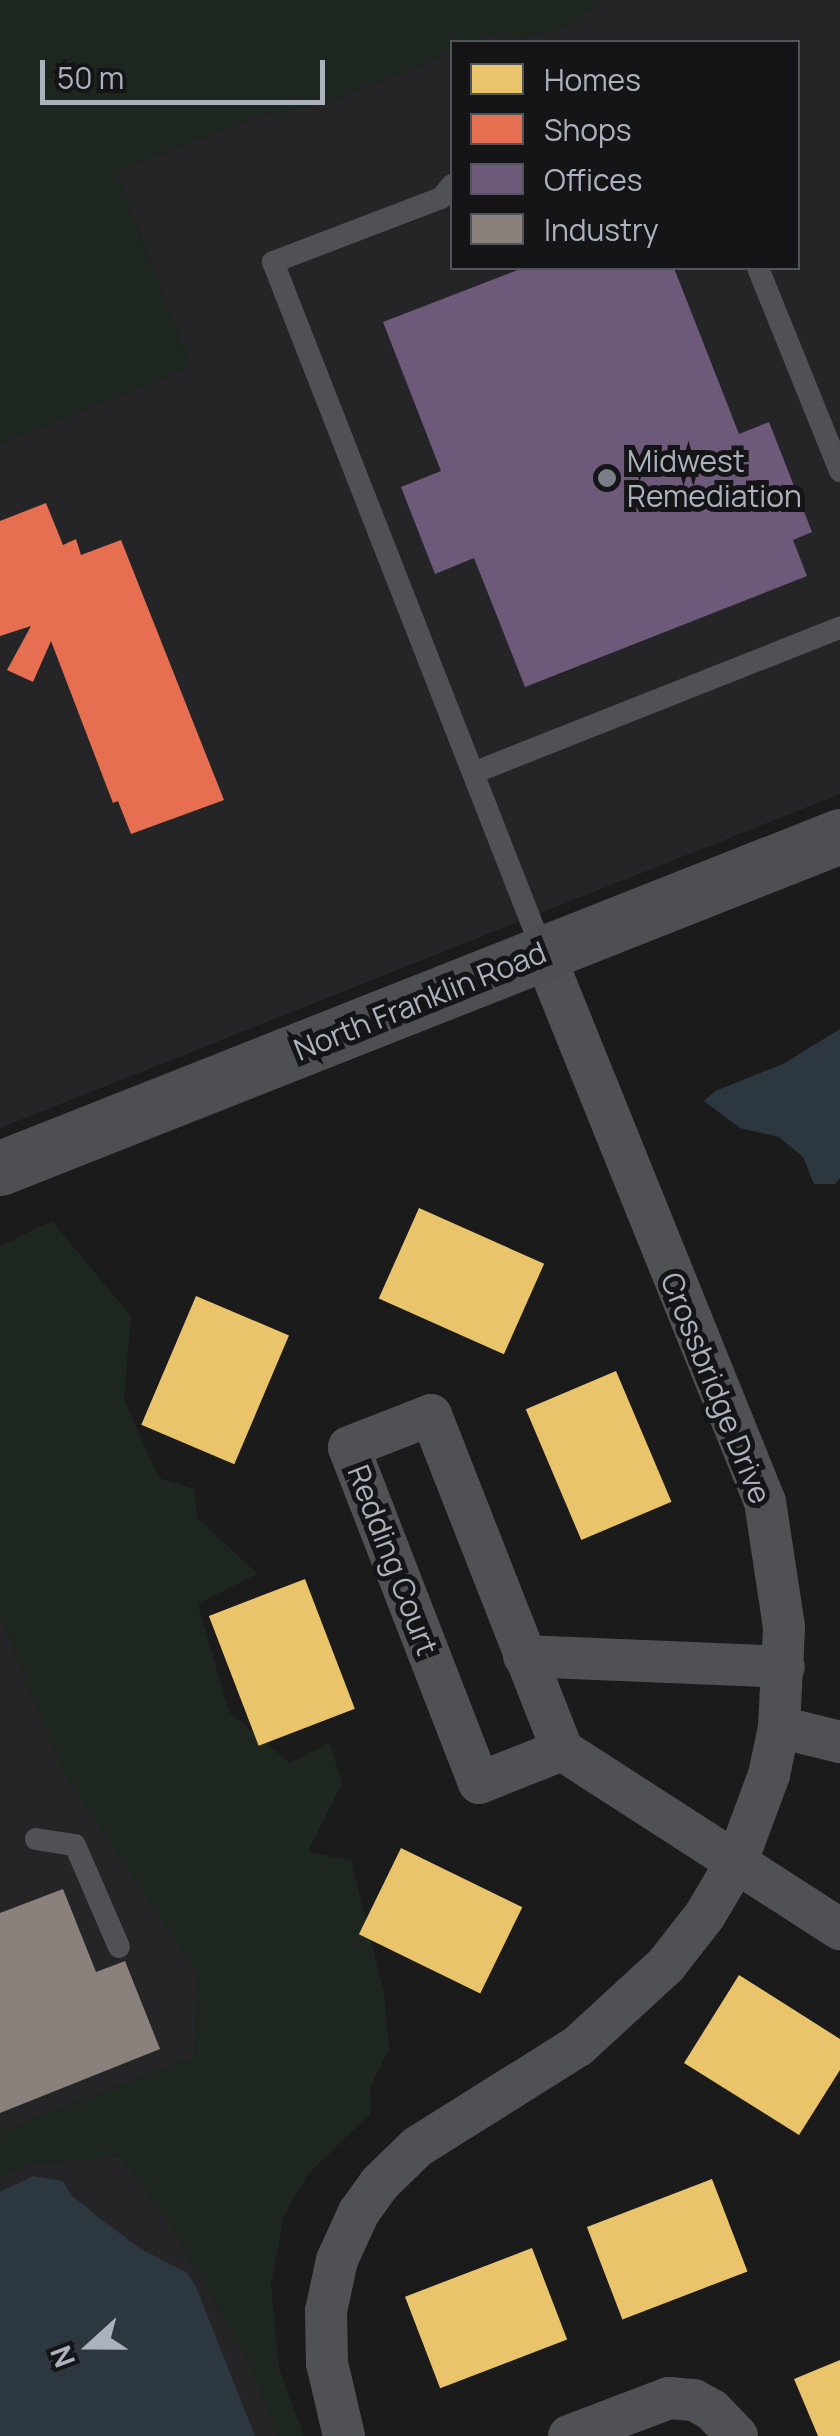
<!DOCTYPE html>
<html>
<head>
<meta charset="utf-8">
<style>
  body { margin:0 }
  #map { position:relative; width:840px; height:2436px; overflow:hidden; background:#1b1b1c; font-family:Manrope,sans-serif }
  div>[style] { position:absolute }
  .built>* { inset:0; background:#252528 }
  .green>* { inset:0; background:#1e2620 }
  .water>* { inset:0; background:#2d373f }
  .homes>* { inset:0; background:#e9c46a; transform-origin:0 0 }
  .shops>* { inset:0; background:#e76f51 }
  .offices>* { inset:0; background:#6d597a }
  .industry>* { inset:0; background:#8a817c }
  .service>* { height:22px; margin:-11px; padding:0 11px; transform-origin:11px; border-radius:11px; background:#4f5155 }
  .minor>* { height:42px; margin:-21px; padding:0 21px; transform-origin:21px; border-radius:21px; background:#4f5155 }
  .secondary>* { height:55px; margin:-27.5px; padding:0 27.5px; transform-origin:27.5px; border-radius:27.5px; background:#4e4f53 }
  .dots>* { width:28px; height:28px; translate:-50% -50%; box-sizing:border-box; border:5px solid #151518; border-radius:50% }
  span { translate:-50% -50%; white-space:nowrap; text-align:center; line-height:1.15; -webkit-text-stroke:10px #151518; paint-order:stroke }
  .poi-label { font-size:30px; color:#acb2bd }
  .left { translate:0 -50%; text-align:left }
  .street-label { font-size:30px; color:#acb2bd }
  .legend { position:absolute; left:450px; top:40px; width:350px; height:230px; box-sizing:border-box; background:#151518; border:2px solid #51545a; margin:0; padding:12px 18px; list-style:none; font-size:30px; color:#acb2bd }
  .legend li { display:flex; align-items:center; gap:20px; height:50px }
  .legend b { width:50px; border:2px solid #51545a }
  .north { position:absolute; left:40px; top:2296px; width:100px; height:100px; -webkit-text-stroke:8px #151518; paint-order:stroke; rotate:249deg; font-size:28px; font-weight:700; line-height:40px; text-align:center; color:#acb2bd }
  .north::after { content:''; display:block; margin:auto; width:35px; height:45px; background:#acb2bd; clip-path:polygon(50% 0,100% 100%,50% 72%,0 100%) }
  .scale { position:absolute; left:40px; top:60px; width:285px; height:45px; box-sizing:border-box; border:5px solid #acb2bd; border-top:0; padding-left:12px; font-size:30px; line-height:35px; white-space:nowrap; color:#acb2bd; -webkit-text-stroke:8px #151518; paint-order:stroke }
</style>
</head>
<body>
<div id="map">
  <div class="built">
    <div style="clip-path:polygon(602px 0,840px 0,840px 794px,0 1128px,0 444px,191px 367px,116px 171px,257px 117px,322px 104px,452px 52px,452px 268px,798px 268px,798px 42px,474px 42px,490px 35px,519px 39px,566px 28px)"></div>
    <div style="clip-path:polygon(0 1616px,64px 1772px,198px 1973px,194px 2057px,0 2132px)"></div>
    <div style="clip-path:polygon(120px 2156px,164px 2214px,249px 2362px,278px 2436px,0 2436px,0 2179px,25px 2165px)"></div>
  </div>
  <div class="green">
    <div style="clip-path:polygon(0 0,602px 0,566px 28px,518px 39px,491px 35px,474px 42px,452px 42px,452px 52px,322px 104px,257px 117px,116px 171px,191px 367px,0 444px)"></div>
    <div style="clip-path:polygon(52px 1221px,131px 1316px,124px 1399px,159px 1478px,194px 1489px,198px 1519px,258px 1574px,198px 1604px,229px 1712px,290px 1763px,330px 1743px,342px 1784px,308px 1852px,351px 1860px,384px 1994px,389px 2049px,370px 2088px,371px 2113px,308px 2174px,284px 2216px,271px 2284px,279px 2368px,304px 2436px,278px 2436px,249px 2362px,164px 2214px,120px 2156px,25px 2165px,0 2179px,0 2132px,194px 2057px,198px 1973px,64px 1772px,0 1616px,0 1246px)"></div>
  </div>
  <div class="water">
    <div style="clip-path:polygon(840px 1029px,840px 1178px,835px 1184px,814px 1184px,803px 1157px,779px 1137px,740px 1128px,704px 1101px,715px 1091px,783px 1064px)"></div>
    <div style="clip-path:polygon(33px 2176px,63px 2181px,71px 2195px,103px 2221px,141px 2249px,186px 2272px,196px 2287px,255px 2436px,0 2436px,0 2192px)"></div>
  </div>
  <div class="homes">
    <div style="left:419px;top:1208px;width:137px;height:99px;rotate:24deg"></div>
    <div style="left:196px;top:1296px;width:101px;height:140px;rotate:23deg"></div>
    <div style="left:616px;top:1371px;width:142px;height:98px;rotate:67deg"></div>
    <div style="left:305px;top:1579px;width:139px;height:103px;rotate:69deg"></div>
    <div style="left:401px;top:1848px;width:135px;height:96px;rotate:26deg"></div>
    <div style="clip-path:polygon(739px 1975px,840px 2039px,840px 2070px,799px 2135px,684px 2063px)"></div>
    <div style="left:712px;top:2179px;width:99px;height:134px;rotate:69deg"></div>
    <div style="left:532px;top:2248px;width:98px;height:136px;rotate:69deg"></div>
    <div style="clip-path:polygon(840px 2360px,840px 2436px,818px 2436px,794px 2379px)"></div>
  </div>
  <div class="shops">
    <div style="clip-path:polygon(46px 503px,63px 545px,76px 539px,81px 555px,121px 540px,224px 800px,131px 834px,118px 801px,113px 803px,51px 641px,33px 682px,7px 670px,31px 626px,0 636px,0 521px)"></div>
  </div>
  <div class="offices">
    <div style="clip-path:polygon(523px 268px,674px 268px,739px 434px,769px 422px,812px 532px,793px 540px,807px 576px,525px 687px,474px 558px,435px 574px,401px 487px,441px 471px,383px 322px)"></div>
  </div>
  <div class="industry">
    <div style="clip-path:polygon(63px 1889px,96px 1972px,125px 1961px,160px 2049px,0 2113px,0 1913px)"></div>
  </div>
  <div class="service">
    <div style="left:452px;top:185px;width:17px;rotate:130deg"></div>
    <div style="left:441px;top:198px;width:180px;rotate:159.1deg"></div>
    <div style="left:273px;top:262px;width:741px;rotate:68.63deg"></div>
    <div style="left:758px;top:268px;width:219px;rotate:68deg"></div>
    <div style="left:473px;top:773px;width:395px;rotate:-21.6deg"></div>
    <div style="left:36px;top:1839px;width:39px;rotate:9deg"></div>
    <div style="left:75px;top:1845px;width:111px;rotate:66.7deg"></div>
  </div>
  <div class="minor">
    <div style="left:524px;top:1656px;width:260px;rotate:2.4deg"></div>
    <div style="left:779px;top:1727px;width:63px;rotate:13.8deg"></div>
    <div style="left:562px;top:1750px;width:89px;rotate:158.3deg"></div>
    <div style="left:479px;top:1783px;width:360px;rotate:-111.2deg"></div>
    <div style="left:349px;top:1447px;width:88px;rotate:-21.3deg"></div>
    <div style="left:431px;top:1415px;width:360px;rotate:68.6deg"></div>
    <div style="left:562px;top:1750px;width:331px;rotate:32.8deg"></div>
    <div style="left:344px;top:2436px;width:75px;rotate:-103.1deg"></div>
    <div style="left:327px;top:2363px;width:52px;rotate:-91.1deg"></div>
    <div style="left:326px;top:2311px;width:52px;rotate:-77.8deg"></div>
    <div style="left:337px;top:2260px;width:53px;rotate:-65.4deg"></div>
    <div style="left:359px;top:2212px;width:34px;rotate:-54deg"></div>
    <div style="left:379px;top:2184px;width:53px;rotate:-44.2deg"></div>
    <div style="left:417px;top:2147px;width:190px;rotate:-32.1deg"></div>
    <div style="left:578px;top:2046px;width:120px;rotate:-42.6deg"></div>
    <div style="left:666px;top:1965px;width:63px;rotate:-52deg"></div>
    <div style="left:705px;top:1915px;width:63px;rotate:-59.3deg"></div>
    <div style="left:737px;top:1861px;width:92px;rotate:-69.6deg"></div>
    <div style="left:769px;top:1775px;width:49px;rotate:-78.2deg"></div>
    <div style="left:779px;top:1727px;width:100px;rotate:-87.1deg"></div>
    <div style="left:784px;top:1627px;width:126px;rotate:-98.6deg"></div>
    <div style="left:765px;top:1502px;width:593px;rotate:-111.98deg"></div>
    <div style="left:569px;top:2436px;width:107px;rotate:-20.8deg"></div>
    <div style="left:669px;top:2398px;width:25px;rotate:5deg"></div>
    <div style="left:694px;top:2400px;width:21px;rotate:29deg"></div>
    <div style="left:712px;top:2410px;width:36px;rotate:46deg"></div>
  </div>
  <div class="secondary">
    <div style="left:0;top:1168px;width:903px;rotate:-21.57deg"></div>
  </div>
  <div class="dots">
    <div style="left:607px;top:478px;background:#797d85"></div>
  </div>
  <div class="poi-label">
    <span class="left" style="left:627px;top:478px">Midwest<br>Remediation</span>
  </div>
  <div class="street-label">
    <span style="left:420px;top:1001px;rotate:-22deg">North Franklin Road</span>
    <span style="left:716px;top:1388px;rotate:68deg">Crossbridge Drive</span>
    <span style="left:393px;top:1560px;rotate:69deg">Redding Court</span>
  </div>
  <ul class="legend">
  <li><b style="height:28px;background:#e9c46a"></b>Homes</li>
  <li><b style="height:28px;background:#e76f51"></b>Shops</li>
  <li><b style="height:28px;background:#6d597a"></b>Offices</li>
  <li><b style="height:28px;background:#8a817c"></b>Industry</li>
  </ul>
  <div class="north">N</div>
  <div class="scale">50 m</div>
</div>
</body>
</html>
